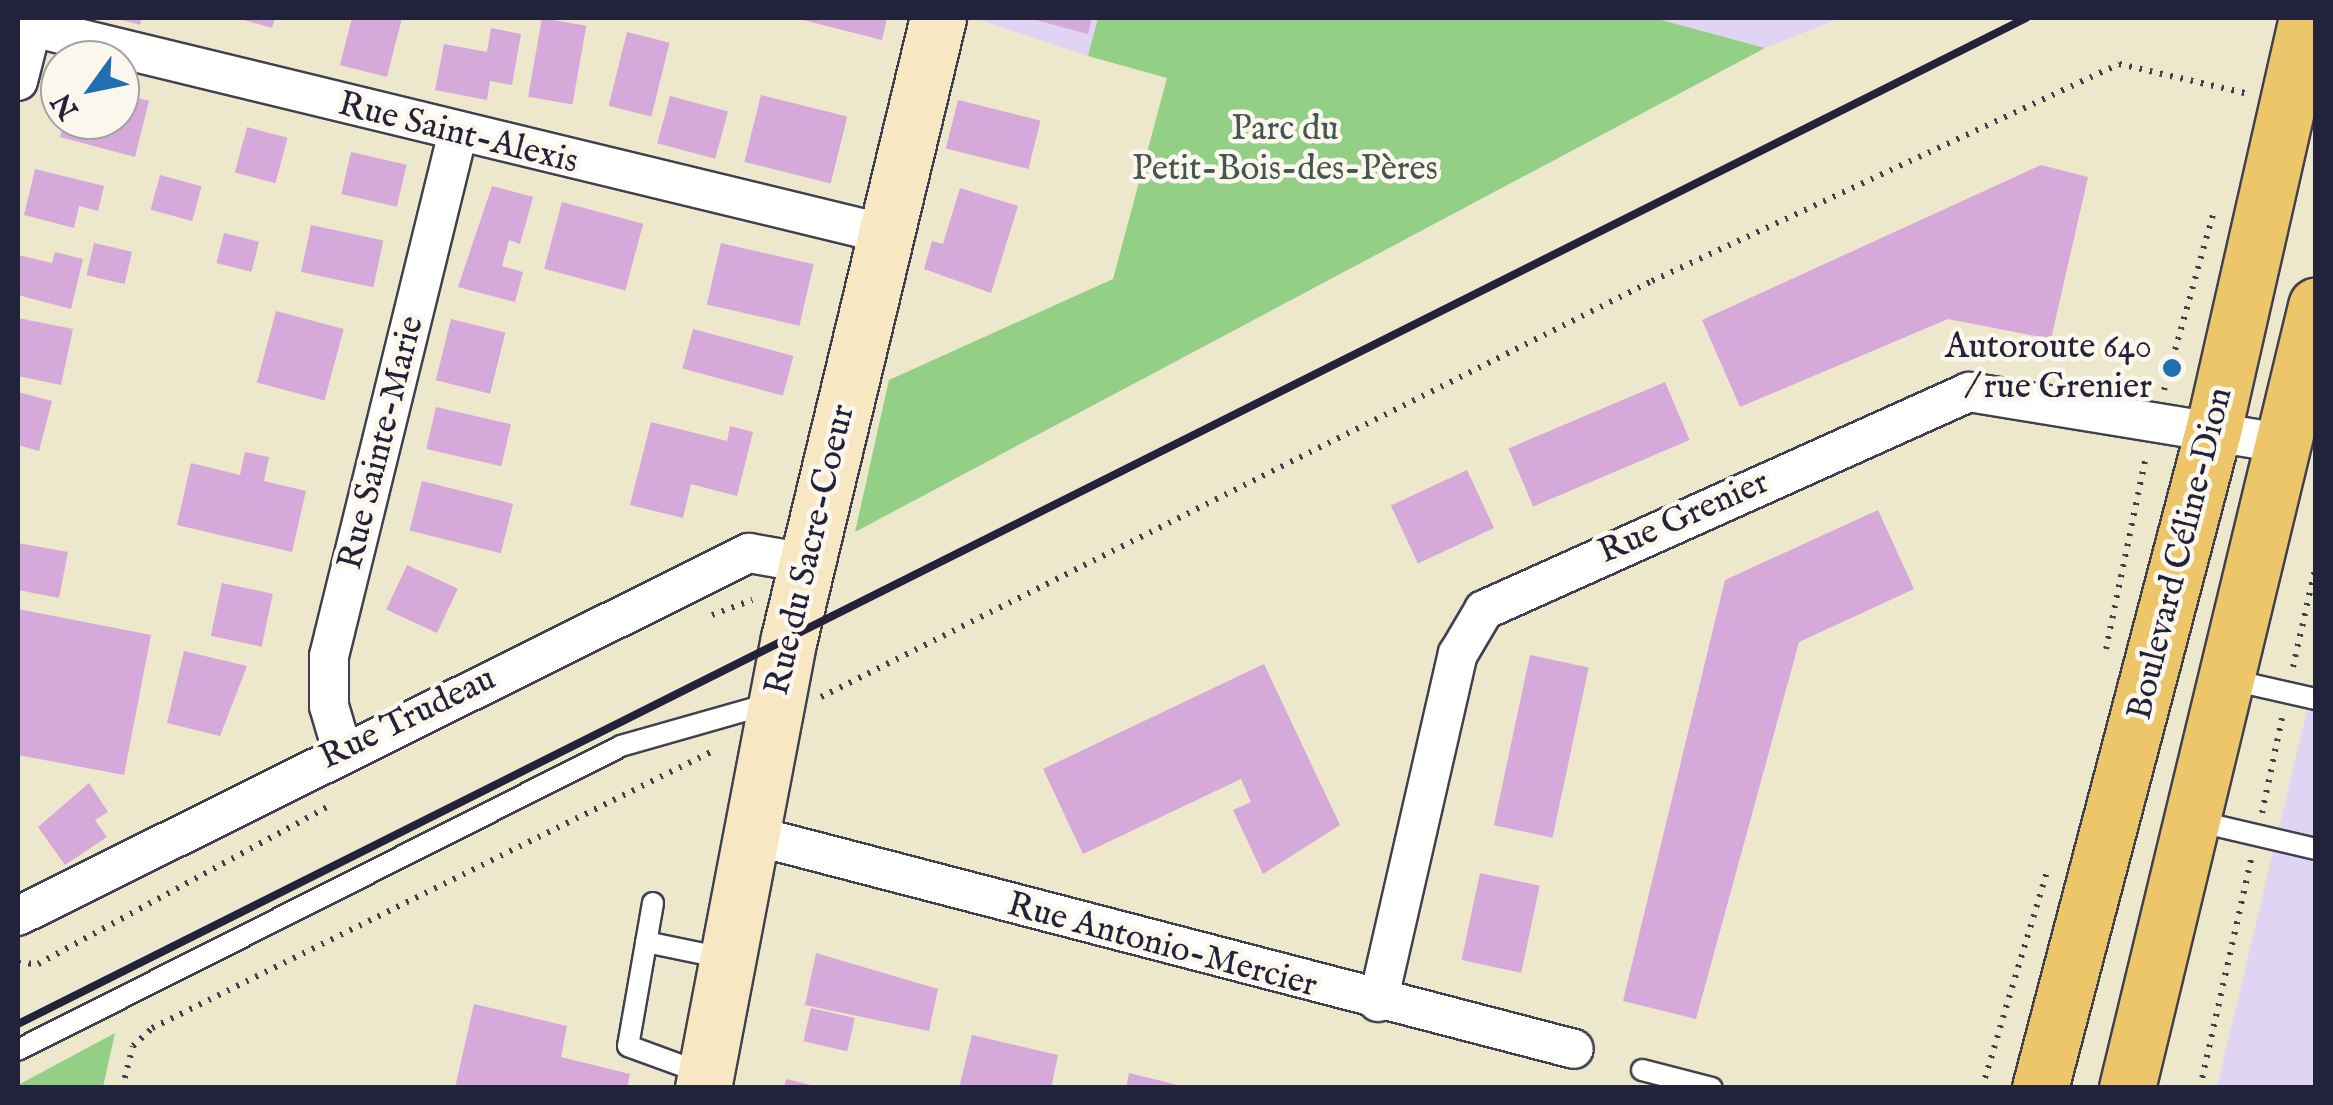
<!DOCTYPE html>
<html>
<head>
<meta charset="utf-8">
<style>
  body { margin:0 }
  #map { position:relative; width:2333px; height:1105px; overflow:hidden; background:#ede7cb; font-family:"IM FELL English",serif }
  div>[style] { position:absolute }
  .built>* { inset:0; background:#e0d4f4 }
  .green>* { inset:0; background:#93d085 }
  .building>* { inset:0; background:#d6a9db; transform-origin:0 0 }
  .path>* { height:6px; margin-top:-3px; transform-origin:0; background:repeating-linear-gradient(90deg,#404051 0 2.5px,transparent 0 10.5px) }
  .roads { filter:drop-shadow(2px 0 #404051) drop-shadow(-2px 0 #404051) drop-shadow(0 2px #404051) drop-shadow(0 -2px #404051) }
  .lane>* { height:20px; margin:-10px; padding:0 10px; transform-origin:10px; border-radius:10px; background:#fff }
  .street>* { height:38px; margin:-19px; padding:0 19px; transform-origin:19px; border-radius:19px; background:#fff }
  .secondary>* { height:55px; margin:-27.5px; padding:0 27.5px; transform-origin:27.5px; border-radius:27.5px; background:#f7e8c3 }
  .primary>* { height:55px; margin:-27.5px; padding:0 27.5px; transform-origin:27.5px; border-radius:27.5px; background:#ecc669 }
  .rail>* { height:8px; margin:-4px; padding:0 4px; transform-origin:4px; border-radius:4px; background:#22223b }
  .dots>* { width:28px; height:28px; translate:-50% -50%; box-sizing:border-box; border:5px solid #fbf7ec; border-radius:50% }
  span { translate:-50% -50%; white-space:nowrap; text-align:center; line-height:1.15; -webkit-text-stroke:9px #fbf7ec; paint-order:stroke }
  .park-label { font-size:35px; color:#445651 }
  .street-label { font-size:35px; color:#22223b }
  .poi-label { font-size:35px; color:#22223b }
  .right { translate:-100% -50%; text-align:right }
  .frame { position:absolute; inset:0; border:20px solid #22223b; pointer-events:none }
  .north { position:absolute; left:40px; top:40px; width:100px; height:100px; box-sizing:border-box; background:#fbf7ec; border:2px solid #a4a2a5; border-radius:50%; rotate:237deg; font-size:28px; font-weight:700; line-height:40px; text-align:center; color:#22223b }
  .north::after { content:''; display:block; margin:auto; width:35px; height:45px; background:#1f6fb2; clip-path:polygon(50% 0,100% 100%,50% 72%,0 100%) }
</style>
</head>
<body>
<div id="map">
  <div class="built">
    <div style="clip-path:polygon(973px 18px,1098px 18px,1088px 56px)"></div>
    <div style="clip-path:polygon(1654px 18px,1841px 18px,1765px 48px)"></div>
    <div style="clip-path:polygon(2315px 677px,2315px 1087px,2217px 1087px)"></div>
  </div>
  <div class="green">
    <div style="clip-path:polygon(1098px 18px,1654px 18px,1765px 48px,855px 532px,889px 380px,1113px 279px,1167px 78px,1088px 56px)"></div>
    <div style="clip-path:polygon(115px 1033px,103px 1087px,18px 1087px,18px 1085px)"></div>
  </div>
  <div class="building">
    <div style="clip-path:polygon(115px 18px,142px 18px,140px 25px)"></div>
    <div style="clip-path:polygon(237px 18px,275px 18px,272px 28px)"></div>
    <div style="clip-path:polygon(352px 18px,402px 18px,387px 77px,340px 65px)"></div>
    <div style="left:542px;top:18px;width:45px;height:80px;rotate:10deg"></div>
    <div style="clip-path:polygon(795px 18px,887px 18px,882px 40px)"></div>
    <div style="clip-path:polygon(1028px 18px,1092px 18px,1088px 34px)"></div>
    <div style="clip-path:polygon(491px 28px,521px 34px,512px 85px,490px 81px,487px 100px,435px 90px,444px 44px,487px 52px)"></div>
    <div style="left:627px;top:32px;width:44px;height:76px;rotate:14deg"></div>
    <div style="clip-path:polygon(120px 93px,149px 101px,135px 157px,60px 137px,65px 120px,120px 120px)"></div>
    <div style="left:761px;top:95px;width:89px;height:69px;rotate:14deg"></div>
    <div style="left:670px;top:96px;width:60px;height:49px;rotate:15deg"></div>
    <div style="left:958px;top:100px;width:85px;height:50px;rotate:14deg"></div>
    <div style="left:247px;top:127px;width:42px;height:47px;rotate:15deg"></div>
    <div style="left:351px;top:152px;width:57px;height:43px;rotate:13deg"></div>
    <div style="clip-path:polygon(2041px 165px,2088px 177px,2051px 339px,1948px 319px,1740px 407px,1702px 320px)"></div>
    <div style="clip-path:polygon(35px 169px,104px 186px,98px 211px,79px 206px,74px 228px,24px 215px)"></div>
    <div style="left:160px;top:175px;width:43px;height:36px;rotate:15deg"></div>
    <div style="clip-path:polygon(492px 186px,533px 197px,520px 244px,509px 240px,502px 266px,523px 272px,515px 302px,458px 287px)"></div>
    <div style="clip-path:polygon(960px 188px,1018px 206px,991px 293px,924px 269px,932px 241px,943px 244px)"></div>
    <div style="left:562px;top:202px;width:84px;height:69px;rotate:15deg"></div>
    <div style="left:311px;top:225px;width:74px;height:48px;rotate:12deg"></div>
    <div style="left:224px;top:233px;width:36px;height:31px;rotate:14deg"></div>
    <div style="left:94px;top:243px;width:39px;height:33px;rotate:13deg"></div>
    <div style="left:721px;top:243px;width:95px;height:63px;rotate:13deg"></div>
    <div style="clip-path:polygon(55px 252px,83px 259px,71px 309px,18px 295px,18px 255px,52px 263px)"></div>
    <div style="left:276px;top:311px;width:70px;height:74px;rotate:15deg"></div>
    <div style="clip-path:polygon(18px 318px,73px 329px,61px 385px,18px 376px)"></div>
    <div style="left:451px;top:319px;width:56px;height:63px;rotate:14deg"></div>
    <div style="left:693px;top:329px;width:104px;height:41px;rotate:15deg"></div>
    <div style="left:1665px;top:382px;width:63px;height:170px;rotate:67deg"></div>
    <div style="clip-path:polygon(18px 392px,52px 401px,39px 451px,18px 445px)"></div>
    <div style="left:436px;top:407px;width:77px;height:43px;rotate:13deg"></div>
    <div style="clip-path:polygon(651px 422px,727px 441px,730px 426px,753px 432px,737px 496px,691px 484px,683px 518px,630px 505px)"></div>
    <div style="clip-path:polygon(245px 452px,269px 457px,264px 481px,306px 491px,292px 552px,177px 525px,191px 463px,240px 475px)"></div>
    <div style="left:1467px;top:470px;width:64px;height:84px;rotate:65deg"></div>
    <div style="left:422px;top:481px;width:94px;height:51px;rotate:14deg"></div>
    <div style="clip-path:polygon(1878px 510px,1914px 589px,1799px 642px,1696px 1019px,1623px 1001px,1725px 580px)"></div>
    <div style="clip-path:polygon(18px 543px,68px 552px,59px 598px,18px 590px)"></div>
    <div style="left:407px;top:565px;width:56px;height:49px;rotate:25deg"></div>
    <div style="left:222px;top:583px;width:52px;height:54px;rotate:12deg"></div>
    <div style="clip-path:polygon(18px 609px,151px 635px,124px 775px,18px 755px)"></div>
    <div style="clip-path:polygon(184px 651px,247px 666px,220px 736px,167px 723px)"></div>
    <div style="left:1530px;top:655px;width:60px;height:174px;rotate:12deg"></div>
    <div style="clip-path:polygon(1264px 664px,1340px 825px,1263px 874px,1233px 810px,1251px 802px,1241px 779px,1083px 854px,1043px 769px)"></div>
    <div style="clip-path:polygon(89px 783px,108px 812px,95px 820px,107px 837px,65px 865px,38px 827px)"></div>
    <div style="left:1480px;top:873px;width:61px;height:89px;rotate:12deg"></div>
    <div style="clip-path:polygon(816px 953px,938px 989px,929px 1031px,805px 1005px)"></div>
    <div style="clip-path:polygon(474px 1004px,567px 1026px,561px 1057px,630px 1074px,627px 1088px,455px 1088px)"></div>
    <div style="left:811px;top:1008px;width:45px;height:34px;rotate:13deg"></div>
    <div style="clip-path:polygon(972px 1035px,1058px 1055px,1051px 1088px,959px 1088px)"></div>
    <div style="clip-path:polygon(1129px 1073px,1182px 1086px,1182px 1088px,1126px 1088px)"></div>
    <div style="clip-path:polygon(786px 1079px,815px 1086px,815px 1088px,784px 1088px)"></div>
  </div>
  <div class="path">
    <div style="left:2164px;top:390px;width:183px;rotate:-74.4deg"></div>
    <div style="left:712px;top:615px;width:43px;rotate:-20.6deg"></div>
    <div style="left:2106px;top:649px;width:198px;rotate:-78.3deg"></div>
    <div style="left:2293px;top:667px;width:105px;rotate:-77.3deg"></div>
    <div style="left:821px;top:697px;width:929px;rotate:-26.59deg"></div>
    <div style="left:1652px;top:281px;width:515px;rotate:-24.92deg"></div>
    <div style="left:2119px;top:64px;width:129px;rotate:13deg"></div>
    <div style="left:2262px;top:813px;width:97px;rotate:-78.1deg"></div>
    <div style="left:18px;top:963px;width:20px;rotate:3deg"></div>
    <div style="left:38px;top:964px;width:333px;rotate:-28.5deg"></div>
    <div style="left:122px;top:1088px;width:43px;rotate:-75.3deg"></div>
    <div style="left:133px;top:1046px;width:26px;rotate:-43deg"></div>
    <div style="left:152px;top:1028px;width:623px;rotate:-26.28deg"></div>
    <div style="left:1982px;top:1088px;width:230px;rotate:-73.3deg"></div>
    <div style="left:2200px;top:1088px;width:234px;rotate:-77.4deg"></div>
  </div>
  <div class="roads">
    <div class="lane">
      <div style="left:2227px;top:679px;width:91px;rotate:12.7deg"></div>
      <div style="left:2196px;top:821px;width:123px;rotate:13.1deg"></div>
      <div style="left:653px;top:903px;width:145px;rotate:99.9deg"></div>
      <div style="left:628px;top:1046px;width:82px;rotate:20deg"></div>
      <div style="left:646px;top:942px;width:84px;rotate:11.7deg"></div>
      <div style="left:18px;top:1050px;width:675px;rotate:-26.75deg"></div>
      <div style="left:621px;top:746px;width:157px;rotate:-15.9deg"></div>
      <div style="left:1642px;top:1070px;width:72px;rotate:14.4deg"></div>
    </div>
    <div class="street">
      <div style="left:32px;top:27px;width:879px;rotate:13.63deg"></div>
      <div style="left:18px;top:81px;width:65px;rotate:-75.7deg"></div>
      <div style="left:342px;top:750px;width:46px;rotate:-106.5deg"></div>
      <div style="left:329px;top:706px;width:50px;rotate:-90deg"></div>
      <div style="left:329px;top:656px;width:536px;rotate:-76.17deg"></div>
      <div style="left:752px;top:835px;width:849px;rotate:14.59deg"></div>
      <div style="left:18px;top:916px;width:816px;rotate:-26.41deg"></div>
      <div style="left:749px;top:553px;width:58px;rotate:10deg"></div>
      <div style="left:1378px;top:1002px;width:357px;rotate:-77.1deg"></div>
      <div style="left:1458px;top:654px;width:51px;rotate:-59.4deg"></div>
      <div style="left:1484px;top:610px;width:532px;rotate:-24.2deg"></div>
      <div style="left:1969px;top:392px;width:317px;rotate:9.3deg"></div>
    </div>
    <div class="secondary">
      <div style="left:703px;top:1088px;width:458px;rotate:-79.2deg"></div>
      <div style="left:789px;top:638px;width:638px;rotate:-76.49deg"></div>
    </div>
    <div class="primary">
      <div style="left:2040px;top:1088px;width:684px;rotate:-75.25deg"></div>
      <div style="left:2214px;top:427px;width:419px;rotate:-77.2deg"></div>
      <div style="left:2127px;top:1088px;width:805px;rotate:-76.41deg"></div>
    </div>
  </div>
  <div class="rail">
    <div style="left:18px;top:1024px;width:2246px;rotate:-26.61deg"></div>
  </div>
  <div class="dots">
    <div style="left:2172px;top:368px;background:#1f6fb2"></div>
  </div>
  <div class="park-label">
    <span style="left:1285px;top:150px">Parc du<br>Petit-Bois-des-Pères</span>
  </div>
  <div class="street-label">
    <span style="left:458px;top:134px;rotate:14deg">Rue Saint-Alexis</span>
    <span style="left:382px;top:443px;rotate:-76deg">Rue Sainte-Marie</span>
    <span style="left:1684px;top:518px;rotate:-24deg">Rue Grenier</span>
    <span style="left:811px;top:550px;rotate:-77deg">Rue du Sacre-Coeur</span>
    <span style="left:2181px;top:554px;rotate:-76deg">Boulevard Céline-Dion</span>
    <span style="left:408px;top:719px;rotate:-26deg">Rue Trudeau</span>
    <span style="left:1162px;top:946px;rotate:15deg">Rue Antonio-Mercier</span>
  </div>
  <div class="poi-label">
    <span class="right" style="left:2152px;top:368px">Autoroute 640<br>/ rue Grenier</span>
  </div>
  <div class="frame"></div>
  <div class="north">N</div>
</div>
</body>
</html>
